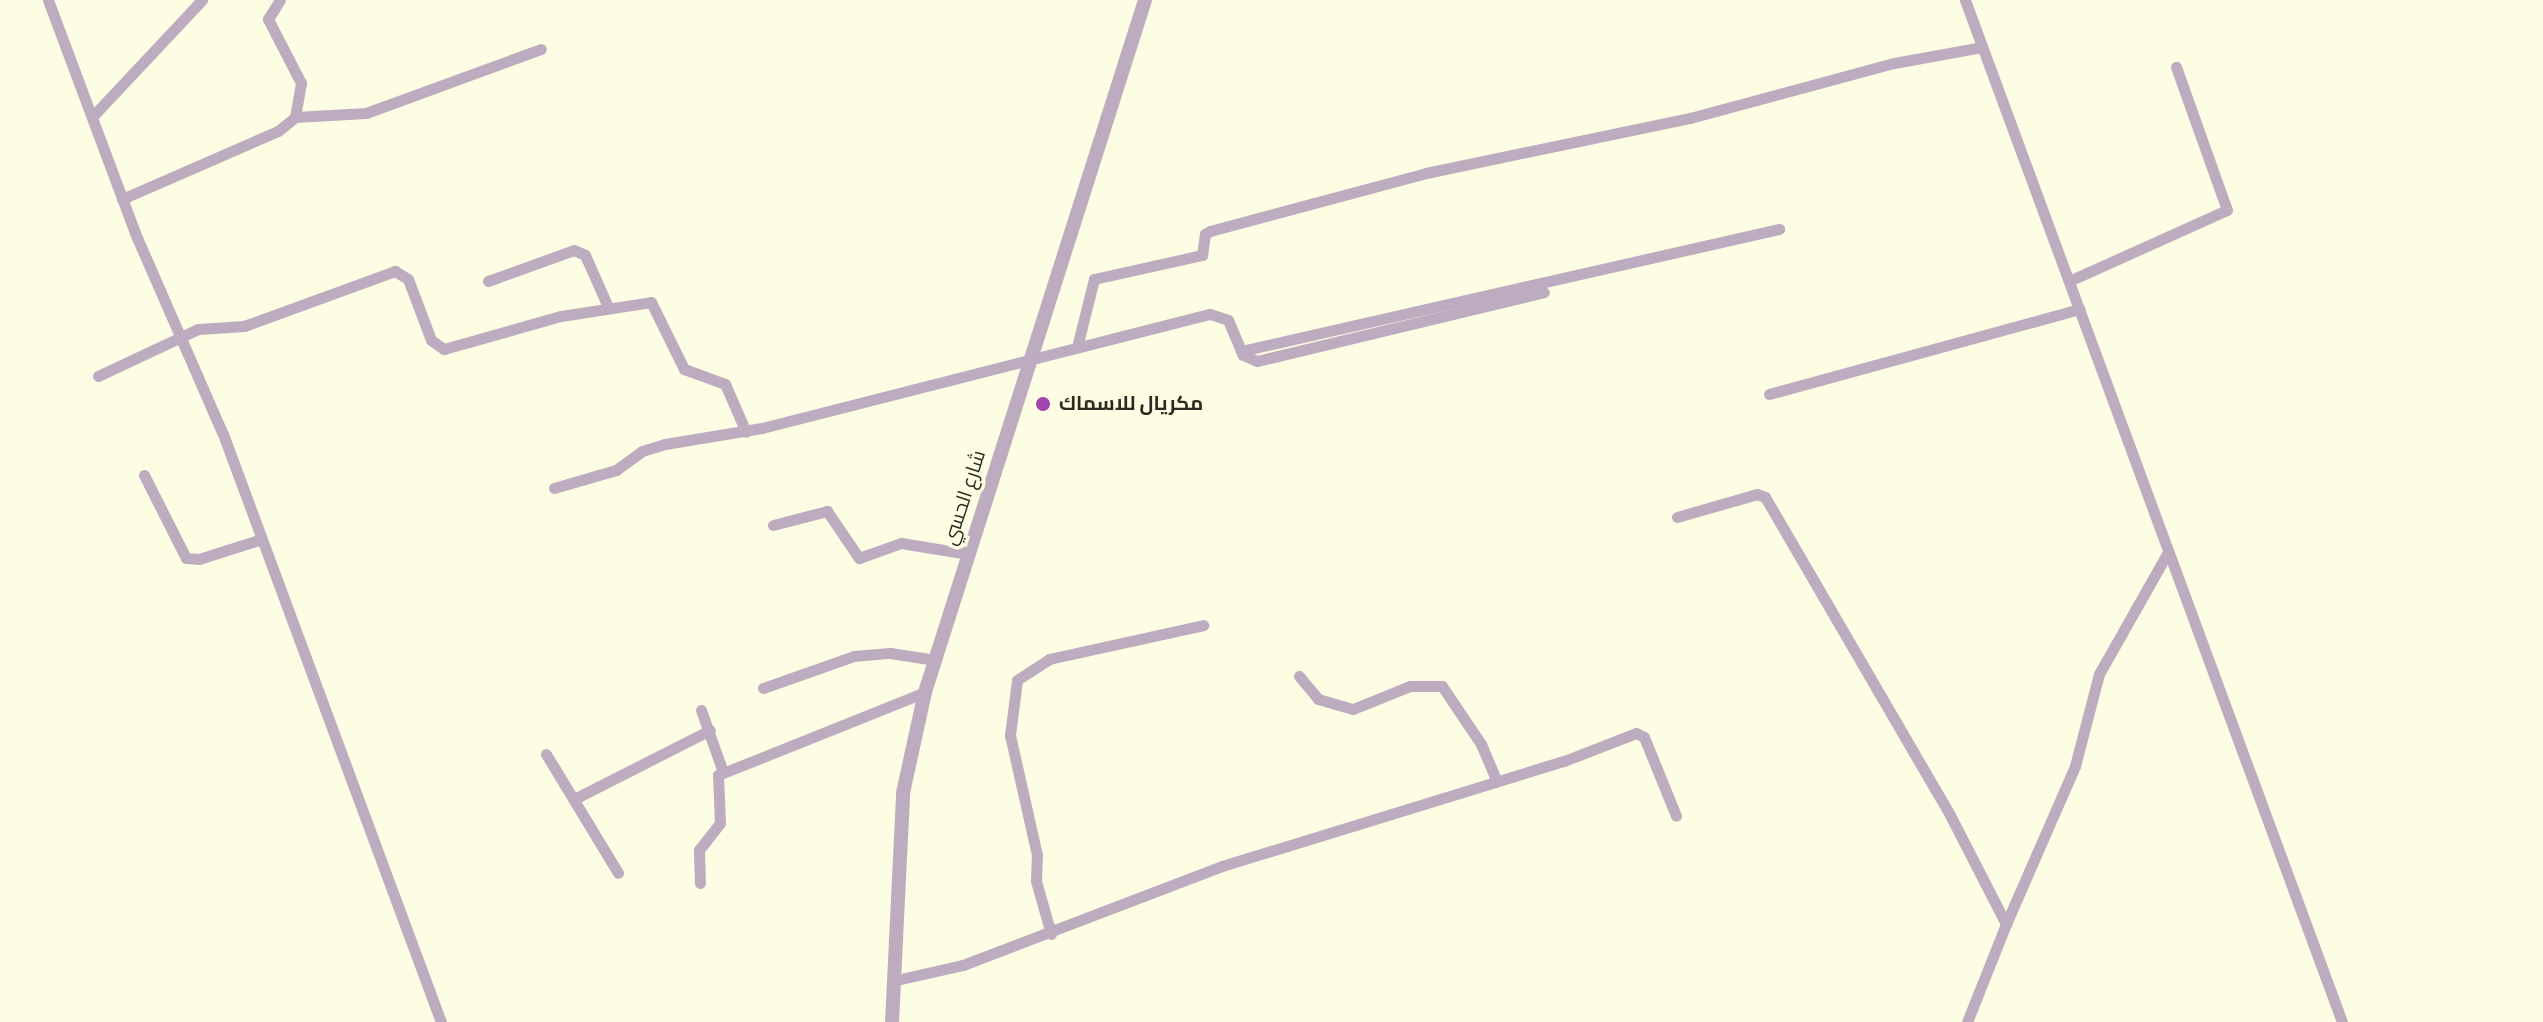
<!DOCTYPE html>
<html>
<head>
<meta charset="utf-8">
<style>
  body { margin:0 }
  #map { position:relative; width:2543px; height:1022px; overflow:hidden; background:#fcfde3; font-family:"Source Sans 3",Cairo,sans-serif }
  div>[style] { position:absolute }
  .minor>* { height:11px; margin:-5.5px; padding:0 5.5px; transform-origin:5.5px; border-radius:5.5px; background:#bdacbf }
  .tertiary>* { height:14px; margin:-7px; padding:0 7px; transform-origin:7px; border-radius:7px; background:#bdacbf }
  .dots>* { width:22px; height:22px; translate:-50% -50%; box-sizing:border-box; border:4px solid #fcfde3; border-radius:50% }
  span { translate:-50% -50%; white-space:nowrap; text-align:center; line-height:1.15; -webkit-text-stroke:7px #fcfde3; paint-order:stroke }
  .poi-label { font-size:20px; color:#2b2b22; font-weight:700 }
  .left { translate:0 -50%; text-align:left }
  .street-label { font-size:20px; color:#2b2b22 }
</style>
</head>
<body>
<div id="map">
  <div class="minor">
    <div style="left:48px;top:0;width:249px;rotate:69.5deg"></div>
    <div style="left:135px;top:233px;width:219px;rotate:66.4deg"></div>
    <div style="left:223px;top:434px;width:627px;rotate:69.66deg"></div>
    <div style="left:1965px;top:0;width:1089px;rotate:69.75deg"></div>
    <div style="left:92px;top:117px;width:161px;rotate:-46.8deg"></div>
    <div style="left:295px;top:117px;width:71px;rotate:-3.2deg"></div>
    <div style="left:366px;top:113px;width:186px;rotate:-20.1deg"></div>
    <div style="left:122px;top:199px;width:170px;rotate:-23.6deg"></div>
    <div style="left:278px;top:131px;width:22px;rotate:-39deg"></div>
    <div style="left:295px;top:117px;width:35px;rotate:-80deg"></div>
    <div style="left:301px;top:83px;width:72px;rotate:-117.3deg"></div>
    <div style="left:268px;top:19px;width:22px;rotate:-58deg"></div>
    <div style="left:488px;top:281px;width:91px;rotate:-19.8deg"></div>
    <div style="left:574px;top:250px;width:12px;rotate:24deg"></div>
    <div style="left:585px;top:255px;width:57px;rotate:66.1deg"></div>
    <div style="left:2069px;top:281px;width:173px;rotate:-24.2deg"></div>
    <div style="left:2227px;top:210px;width:152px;rotate:-109.6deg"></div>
    <div style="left:1077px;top:347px;width:70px;rotate:-76deg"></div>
    <div style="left:1094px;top:279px;width:111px;rotate:-12.5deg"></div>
    <div style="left:1202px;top:255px;width:21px;rotate:-82deg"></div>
    <div style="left:1205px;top:234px;width:6px;rotate:-31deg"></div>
    <div style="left:1210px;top:231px;width:224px;rotate:-15deg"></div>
    <div style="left:1426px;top:173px;width:270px;rotate:-11.8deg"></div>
    <div style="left:1690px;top:118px;width:211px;rotate:-15.1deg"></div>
    <div style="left:1894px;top:63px;width:89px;rotate:-10.3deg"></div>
    <div style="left:1241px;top:351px;width:552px;rotate:-12.78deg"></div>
    <div style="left:98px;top:376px;width:110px;rotate:-25.2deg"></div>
    <div style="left:198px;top:329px;width:46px;rotate:-3.7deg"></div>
    <div style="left:244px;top:326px;width:161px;rotate:-20deg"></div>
    <div style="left:395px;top:271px;width:15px;rotate:32deg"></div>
    <div style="left:408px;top:279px;width:65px;rotate:69.3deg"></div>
    <div style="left:431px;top:340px;width:16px;rotate:35deg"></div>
    <div style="left:444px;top:349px;width:122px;rotate:-15.8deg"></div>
    <div style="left:561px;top:316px;width:91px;rotate:-8.8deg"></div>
    <div style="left:651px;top:302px;width:75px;rotate:63.8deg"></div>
    <div style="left:684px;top:369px;width:44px;rotate:20.1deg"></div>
    <div style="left:725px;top:384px;width:52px;rotate:66.4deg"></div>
    <div style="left:1769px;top:394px;width:322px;rotate:-15.3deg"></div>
    <div style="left:144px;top:475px;width:93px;rotate:63.2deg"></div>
    <div style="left:186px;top:558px;width:13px;rotate:4deg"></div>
    <div style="left:199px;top:559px;width:66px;rotate:-17.6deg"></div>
    <div style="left:554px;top:488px;width:65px;rotate:-16.2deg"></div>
    <div style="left:616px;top:470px;width:32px;rotate:-36deg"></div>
    <div style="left:642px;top:451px;width:24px;rotate:-17deg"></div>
    <div style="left:665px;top:444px;width:98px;rotate:-9.4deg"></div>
    <div style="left:762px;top:428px;width:462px;rotate:-14.3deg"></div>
    <div style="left:1210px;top:314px;width:19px;rotate:18deg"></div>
    <div style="left:1228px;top:320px;width:38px;rotate:67deg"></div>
    <div style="left:1243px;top:355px;width:15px;rotate:23deg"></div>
    <div style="left:1257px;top:361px;width:295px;rotate:-13.5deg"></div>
    <div style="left:1677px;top:517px;width:83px;rotate:-16deg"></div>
    <div style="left:1757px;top:494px;width:9px;rotate:21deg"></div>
    <div style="left:1765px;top:497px;width:368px;rotate:59.8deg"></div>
    <div style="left:1950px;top:815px;width:123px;rotate:62.8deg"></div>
    <div style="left:2006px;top:924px;width:105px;rotate:111.7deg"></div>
    <div style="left:773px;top:525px;width:56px;rotate:-14.5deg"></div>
    <div style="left:827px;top:511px;width:57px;rotate:55.8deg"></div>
    <div style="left:859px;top:558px;width:45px;rotate:-19.7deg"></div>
    <div style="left:901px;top:543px;width:68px;rotate:9.3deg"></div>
    <div style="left:1299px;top:676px;width:30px;rotate:50deg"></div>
    <div style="left:1318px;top:699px;width:36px;rotate:16deg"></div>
    <div style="left:1353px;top:709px;width:61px;rotate:-22deg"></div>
    <div style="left:1410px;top:686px;width:32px"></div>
    <div style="left:1442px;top:686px;width:70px;rotate:56.1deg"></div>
    <div style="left:1481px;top:744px;width:38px;rotate:67deg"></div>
    <div style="left:763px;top:688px;width:96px;rotate:-19.4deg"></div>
    <div style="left:854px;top:656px;width:36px;rotate:-5deg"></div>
    <div style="left:890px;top:653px;width:46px;rotate:8.8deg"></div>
    <div style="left:701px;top:710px;width:66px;rotate:70.5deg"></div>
    <div style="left:546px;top:754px;width:139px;rotate:58.8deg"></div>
    <div style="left:576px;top:798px;width:150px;rotate:-26.9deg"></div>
    <div style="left:700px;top:883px;width:33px;rotate:-92deg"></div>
    <div style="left:699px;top:850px;width:34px;rotate:-52deg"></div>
    <div style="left:720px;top:823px;width:48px;rotate:-92.4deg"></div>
    <div style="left:718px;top:775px;width:223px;rotate:-21.8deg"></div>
    <div style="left:2006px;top:924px;width:172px;rotate:-66.4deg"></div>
    <div style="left:2075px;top:766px;width:95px;rotate:-75.4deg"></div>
    <div style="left:2099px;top:674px;width:140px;rotate:-60.5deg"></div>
    <div style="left:1051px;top:934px;width:55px;rotate:-105.8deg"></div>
    <div style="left:1036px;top:881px;width:26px;rotate:-88deg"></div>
    <div style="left:1037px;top:855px;width:123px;rotate:-102.7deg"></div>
    <div style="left:1010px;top:735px;width:55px;rotate:-82.7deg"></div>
    <div style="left:1017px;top:680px;width:38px;rotate:-33deg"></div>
    <div style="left:1049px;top:659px;width:158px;rotate:-12.4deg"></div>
    <div style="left:892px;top:981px;width:73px;rotate:-12.7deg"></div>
    <div style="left:963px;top:965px;width:277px;rotate:-20.9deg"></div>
    <div style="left:1222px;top:866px;width:358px;rotate:-17.1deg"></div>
    <div style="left:1564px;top:761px;width:77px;rotate:-21.3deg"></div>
    <div style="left:1636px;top:733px;width:9px;rotate:27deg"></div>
    <div style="left:1644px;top:737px;width:85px;rotate:67.9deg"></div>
  </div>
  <div class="tertiary">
    <div style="left:892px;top:1022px;width:229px;rotate:-87.2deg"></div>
    <div style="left:903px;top:793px;width:103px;rotate:-77.7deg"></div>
    <div style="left:925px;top:692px;width:726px;rotate:-72.36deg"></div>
  </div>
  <div class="dots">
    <div style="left:1043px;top:404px;background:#a144ad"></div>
  </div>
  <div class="poi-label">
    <span class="left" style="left:1059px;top:404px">مكريال للاسماك</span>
  </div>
  <div class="street-label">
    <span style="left:965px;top:498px;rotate:-72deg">شارع الحسي</span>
  </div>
</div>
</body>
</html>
